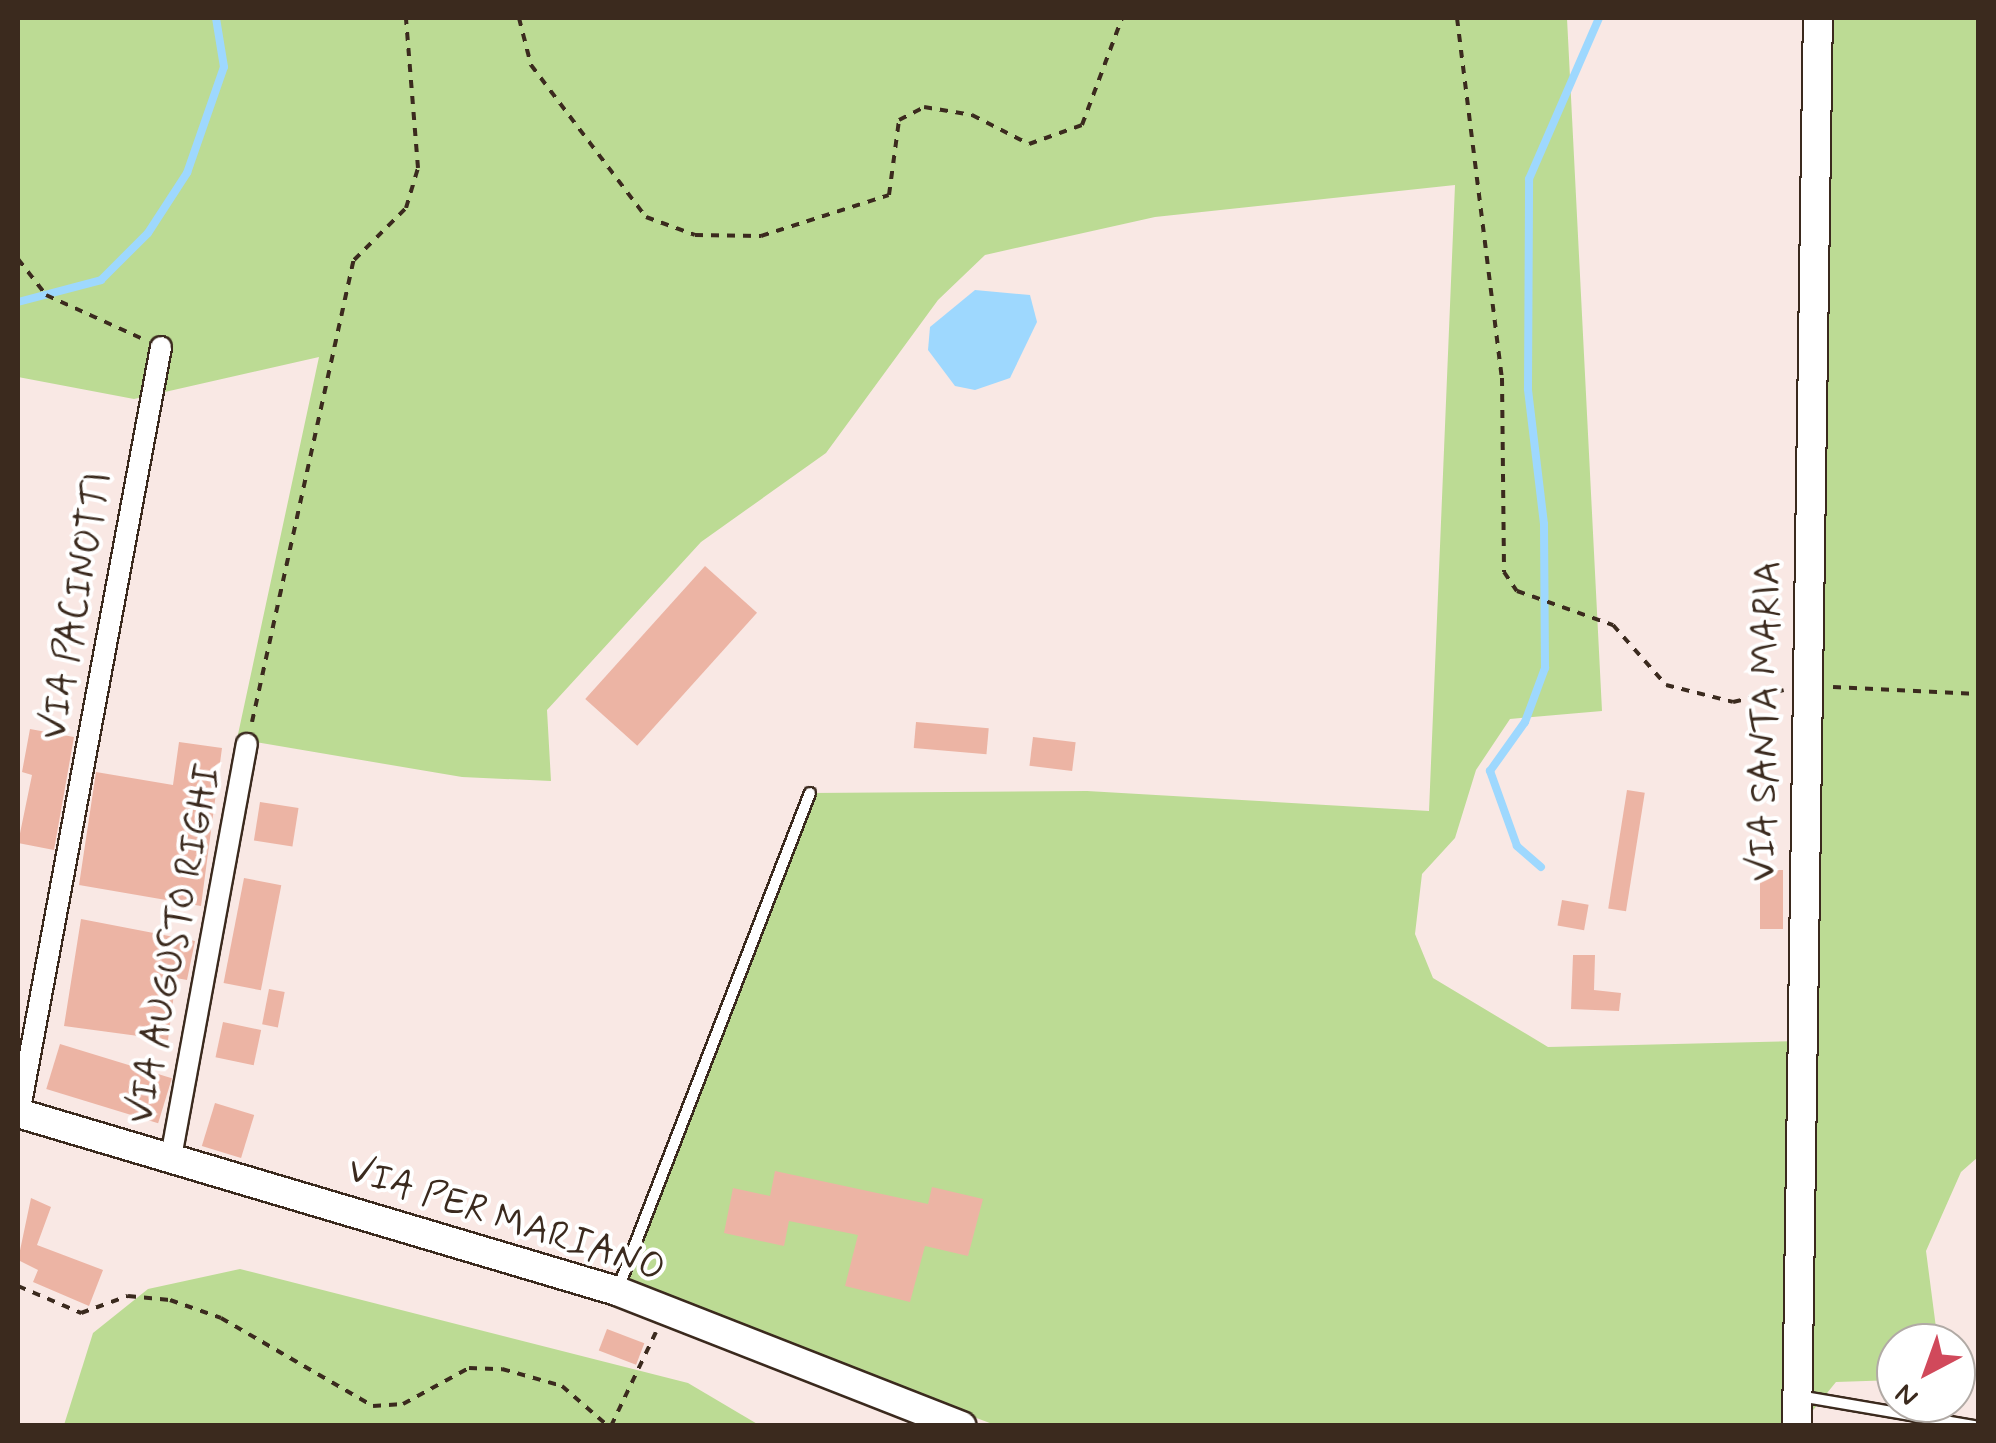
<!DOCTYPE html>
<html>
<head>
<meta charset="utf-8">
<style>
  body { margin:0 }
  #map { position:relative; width:1996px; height:1443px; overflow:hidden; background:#f9e8e4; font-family:Mynerve,sans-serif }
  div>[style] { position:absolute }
  .green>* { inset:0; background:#bcdb94 }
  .water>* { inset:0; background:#9ed8fe }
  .stream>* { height:8px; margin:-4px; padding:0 4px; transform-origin:4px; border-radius:4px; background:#9ed8fe }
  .building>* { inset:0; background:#ecb4a4; transform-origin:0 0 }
  .path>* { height:4px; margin-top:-2px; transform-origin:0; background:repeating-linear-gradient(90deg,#3b2a1e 0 8px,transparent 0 16px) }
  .roads { filter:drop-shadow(2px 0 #3b2a1e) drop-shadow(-2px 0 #3b2a1e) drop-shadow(0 2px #3b2a1e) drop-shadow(0 -2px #3b2a1e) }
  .lane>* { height:10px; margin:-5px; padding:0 5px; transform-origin:5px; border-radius:5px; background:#fff }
  .street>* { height:20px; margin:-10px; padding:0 10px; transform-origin:10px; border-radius:10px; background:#fff }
  .secondary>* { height:28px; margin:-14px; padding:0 14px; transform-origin:14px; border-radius:14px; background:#fff }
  span { translate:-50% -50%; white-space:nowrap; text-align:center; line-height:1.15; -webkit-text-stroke:8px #fff; paint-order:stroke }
  .street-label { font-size:38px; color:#3b2a1e }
  .frame { position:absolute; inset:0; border:20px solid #3b2a1e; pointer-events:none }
  .north { position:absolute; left:1876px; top:1323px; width:100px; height:100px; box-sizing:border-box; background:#fff; border:2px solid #b1aaa5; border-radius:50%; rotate:221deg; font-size:28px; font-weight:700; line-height:40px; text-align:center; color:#3b2a1e }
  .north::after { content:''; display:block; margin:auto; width:35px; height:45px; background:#d1495b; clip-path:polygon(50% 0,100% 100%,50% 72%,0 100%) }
</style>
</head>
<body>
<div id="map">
  <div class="green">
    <div style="clip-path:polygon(18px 18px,1567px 18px,1602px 711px,1510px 719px,1476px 770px,1455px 838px,1422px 874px,1415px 934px,1433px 978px,1548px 1047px,1802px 1041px,1819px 18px,1978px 18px,1978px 1157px,1961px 1172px,1926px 1251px,1938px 1343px,1896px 1343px,1896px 1380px,1836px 1382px,1801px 1425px,995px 1425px,620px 1283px,810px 793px,1087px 791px,1429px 811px,1455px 185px,1155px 217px,985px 255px,938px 300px,826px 453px,701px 542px,547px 710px,551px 781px,462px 777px,237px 739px,319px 357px,134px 399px,18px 377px)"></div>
    <div style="clip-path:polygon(240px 1269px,688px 1383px,759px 1425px,64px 1425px,93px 1333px,148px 1289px)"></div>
  </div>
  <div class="water">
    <div style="clip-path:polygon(975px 290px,1030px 295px,1037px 322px,1010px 378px,975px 390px,955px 386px,928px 350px,930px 327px)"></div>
  </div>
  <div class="stream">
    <div style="left:18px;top:302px;width:86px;rotate:-14.8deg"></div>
    <div style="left:101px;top:280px;width:66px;rotate:-45deg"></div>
    <div style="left:148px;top:233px;width:72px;rotate:-57deg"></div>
    <div style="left:187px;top:173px;width:112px;rotate:-70.8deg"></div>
    <div style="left:224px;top:67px;width:50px;rotate:-99.3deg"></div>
    <div style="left:1541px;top:867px;width:32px;rotate:-139deg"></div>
    <div style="left:1517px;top:846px;width:80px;rotate:-109.8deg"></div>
    <div style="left:1490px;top:771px;width:60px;rotate:-54.5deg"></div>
    <div style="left:1525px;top:722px;width:58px;rotate:-69.7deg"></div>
    <div style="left:1545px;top:668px;width:144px;rotate:-90.4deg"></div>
    <div style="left:1544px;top:524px;width:136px;rotate:-96.8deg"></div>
    <div style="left:1528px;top:389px;width:210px;rotate:-89.7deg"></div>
    <div style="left:1529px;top:179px;width:176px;rotate:-66.5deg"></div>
  </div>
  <div class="building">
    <div style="left:705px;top:566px;width:70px;height:179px;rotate:42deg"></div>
    <div style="left:916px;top:722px;width:73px;height:26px;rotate:5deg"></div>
    <div style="clip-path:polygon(30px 729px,74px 737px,54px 850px,18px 843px,32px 775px,22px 772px)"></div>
    <div style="left:1033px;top:737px;width:43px;height:29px;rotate:7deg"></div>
    <div style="clip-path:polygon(179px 742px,222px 748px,201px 906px,79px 885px,96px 772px,173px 785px)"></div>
    <div style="left:1627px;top:790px;width:18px;height:120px;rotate:9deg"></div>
    <div style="left:260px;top:802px;width:39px;height:39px;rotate:9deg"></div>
    <div style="left:1760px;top:870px;width:23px;height:59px"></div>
    <div style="left:244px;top:878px;width:38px;height:107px;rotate:11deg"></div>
    <div style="left:1562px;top:900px;width:27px;height:26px;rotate:10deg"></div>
    <div style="clip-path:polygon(81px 919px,195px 941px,187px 980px,176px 978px,168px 1040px,64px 1026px)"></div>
    <div style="clip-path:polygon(1573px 955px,1595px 955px,1594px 990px,1621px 993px,1619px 1011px,1571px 1009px)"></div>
    <div style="left:269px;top:989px;width:16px;height:36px;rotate:11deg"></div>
    <div style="left:223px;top:1022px;width:39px;height:36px;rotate:12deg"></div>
    <div style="left:60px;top:1044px;width:117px;height:47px;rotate:17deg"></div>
    <div style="left:215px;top:1103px;width:41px;height:45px;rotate:17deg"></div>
    <div style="clip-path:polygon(775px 1171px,928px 1204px,932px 1187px,983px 1199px,968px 1256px,925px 1246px,910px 1302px,845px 1286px,858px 1235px,789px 1221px,784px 1246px,724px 1233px,733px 1188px,770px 1196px)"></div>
    <div style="clip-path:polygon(31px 1198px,51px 1207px,37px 1245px,103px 1270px,89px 1306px,33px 1282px,38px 1270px,18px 1260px)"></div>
    <div style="left:607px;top:1329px;width:40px;height:23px;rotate:21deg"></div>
  </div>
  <div class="path">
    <div style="left:519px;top:18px;width:49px;rotate:75.7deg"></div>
    <div style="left:531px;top:65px;width:191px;rotate:52.9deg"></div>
    <div style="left:646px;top:217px;width:52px;rotate:20.2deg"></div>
    <div style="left:695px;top:235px;width:66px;rotate:0.9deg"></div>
    <div style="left:761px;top:236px;width:134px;rotate:-17.8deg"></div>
    <div style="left:889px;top:195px;width:76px;rotate:-82.4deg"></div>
    <div style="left:899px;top:120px;width:28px;rotate:-27deg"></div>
    <div style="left:924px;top:107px;width:49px;rotate:9.5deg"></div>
    <div style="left:972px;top:115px;width:64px;rotate:27deg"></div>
    <div style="left:1029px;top:144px;width:56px;rotate:-19.7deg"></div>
    <div style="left:1082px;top:125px;width:114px;rotate:-69.5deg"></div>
    <div style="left:1457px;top:18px;width:363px;rotate:82.9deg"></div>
    <div style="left:1502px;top:378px;width:194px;rotate:89.4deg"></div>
    <div style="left:1504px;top:572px;width:23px;rotate:56deg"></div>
    <div style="left:1517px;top:591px;width:102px;rotate:19.5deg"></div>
    <div style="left:1613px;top:625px;width:80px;rotate:48.5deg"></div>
    <div style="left:1666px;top:685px;width:69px;rotate:14.2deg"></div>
    <div style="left:1733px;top:702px;width:52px;rotate:-13.2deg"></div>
    <div style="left:18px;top:259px;width:46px;rotate:52.1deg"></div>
    <div style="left:46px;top:295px;width:104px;rotate:24.4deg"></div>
    <div style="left:1833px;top:687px;width:145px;rotate:2.8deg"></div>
    <div style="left:252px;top:722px;width:473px;rotate:-77.6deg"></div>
    <div style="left:354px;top:260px;width:74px;rotate:-45deg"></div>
    <div style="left:406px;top:208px;width:42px;rotate:-73.3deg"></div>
    <div style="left:418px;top:168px;width:150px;rotate:-94.6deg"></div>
    <div style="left:18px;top:1286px;width:69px;rotate:23.2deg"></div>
    <div style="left:81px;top:1313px;width:50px;rotate:-19.9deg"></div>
    <div style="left:128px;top:1296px;width:42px;rotate:5.4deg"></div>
    <div style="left:170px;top:1300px;width:54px;rotate:19.4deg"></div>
    <div style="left:221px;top:1318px;width:176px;rotate:30.1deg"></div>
    <div style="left:373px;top:1406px;width:30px;rotate:-4deg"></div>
    <div style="left:403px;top:1404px;width:75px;rotate:-28.6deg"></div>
    <div style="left:469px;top:1368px;width:33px;rotate:2deg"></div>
    <div style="left:502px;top:1369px;width:62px;rotate:15.8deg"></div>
    <div style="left:562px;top:1386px;width:61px;rotate:41deg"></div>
    <div style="left:611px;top:1426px;width:104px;rotate:-64.4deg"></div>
  </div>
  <div class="roads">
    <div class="lane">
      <div style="left:617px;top:1291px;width:534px;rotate:-68.82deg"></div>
      <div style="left:1799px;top:1396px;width:178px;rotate:9.7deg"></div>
    </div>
    <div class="street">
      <div style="left:19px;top:1114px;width:780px;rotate:-79.51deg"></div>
      <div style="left:171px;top:1157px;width:420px;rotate:-79.6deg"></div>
    </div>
    <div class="secondary">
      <div style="left:18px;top:1113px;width:625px;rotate:16.55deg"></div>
      <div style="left:617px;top:1291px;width:370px;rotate:21.4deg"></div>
      <div style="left:1797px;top:1426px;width:1408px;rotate:-89.15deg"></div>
    </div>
  </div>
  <div class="street-label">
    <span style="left:77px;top:606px;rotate:-80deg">VIA PACINOTTI</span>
    <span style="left:1766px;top:721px;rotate:-89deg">VIA SANTA MARIA</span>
    <span style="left:175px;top:944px;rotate:-79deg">VIA AUGUSTO RIGHI</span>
    <span style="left:506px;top:1220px;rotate:18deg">VIA PER MARIANO</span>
  </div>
  <div class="frame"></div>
  <div class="north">N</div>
</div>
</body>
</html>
